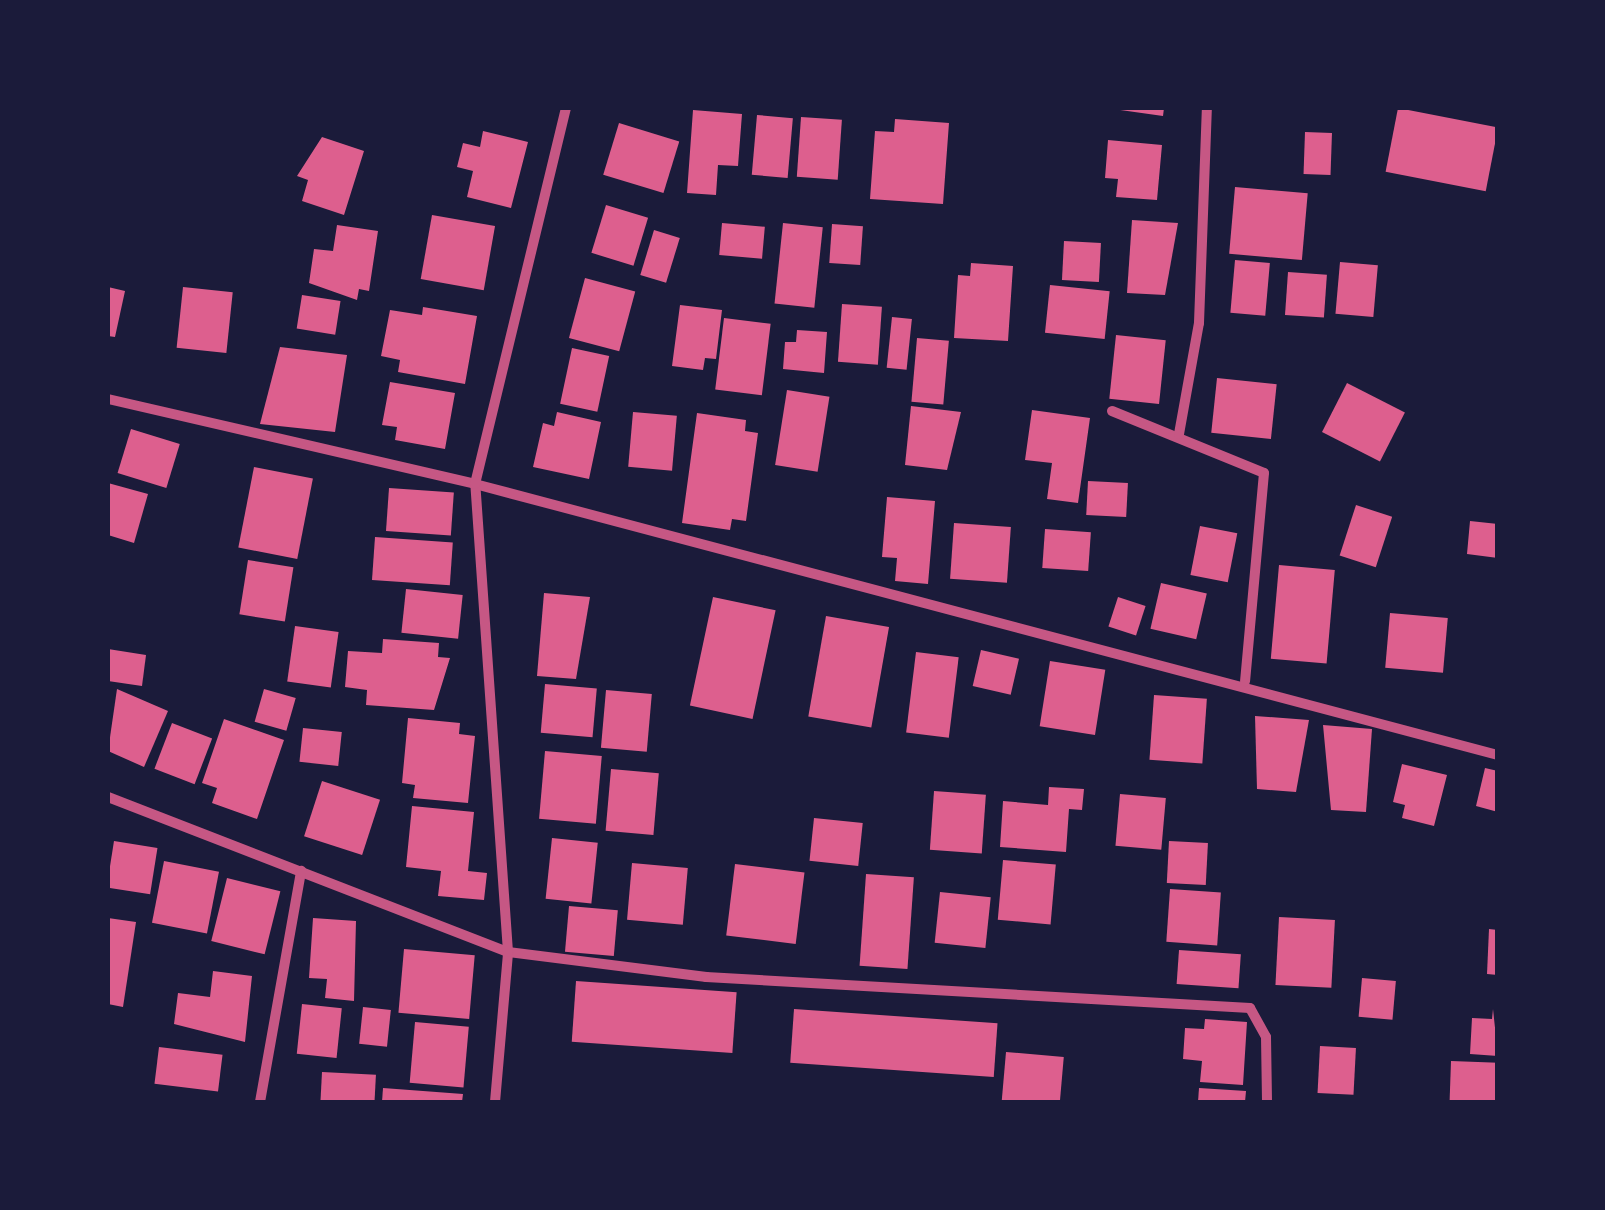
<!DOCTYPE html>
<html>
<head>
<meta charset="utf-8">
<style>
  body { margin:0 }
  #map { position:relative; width:1605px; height:1210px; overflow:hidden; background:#1b1b3a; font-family:"Space Grotesk",sans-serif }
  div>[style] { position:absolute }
  .building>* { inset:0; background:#dd5f8e; transform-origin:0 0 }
  .minor>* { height:10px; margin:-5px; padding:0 5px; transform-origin:5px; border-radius:5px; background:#c65784 }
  span { translate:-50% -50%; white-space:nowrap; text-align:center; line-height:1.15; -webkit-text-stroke:9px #1b1b3a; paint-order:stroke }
  .frame { position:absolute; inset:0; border:110px solid #1b1b3a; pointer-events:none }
</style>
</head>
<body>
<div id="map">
  <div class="building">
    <div style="clip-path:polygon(1106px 108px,1164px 108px,1163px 116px)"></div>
    <div style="left:1398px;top:108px;width:102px;height:65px;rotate:11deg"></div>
    <div style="clip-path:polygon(693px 110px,742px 114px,738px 166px,718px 165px,716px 195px,687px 193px)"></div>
    <div style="left:757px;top:115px;width:36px;height:60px;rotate:5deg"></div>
    <div style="left:801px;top:117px;width:41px;height:60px;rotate:4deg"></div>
    <div style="clip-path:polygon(895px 119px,949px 123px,943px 204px,870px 199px,875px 131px,894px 132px)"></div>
    <div style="left:619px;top:123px;width:63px;height:54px;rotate:17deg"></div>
    <div style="clip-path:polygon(483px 131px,528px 142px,511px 208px,467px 197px,473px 171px,457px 167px,463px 143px,480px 147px)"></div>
    <div style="left:1305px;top:132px;width:27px;height:42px;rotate:2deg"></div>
    <div style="clip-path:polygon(322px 137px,364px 151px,344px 215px,302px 201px,308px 180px,297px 176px)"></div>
    <div style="clip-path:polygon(1108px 140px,1162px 145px,1157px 200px,1116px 197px,1118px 179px,1105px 178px)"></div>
    <div style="left:1235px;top:187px;width:73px;height:67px;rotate:5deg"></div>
    <div style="left:606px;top:205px;width:44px;height:50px;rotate:17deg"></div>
    <div style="left:432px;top:215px;width:64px;height:65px;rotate:10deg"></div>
    <div style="clip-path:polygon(1132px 220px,1178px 223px,1165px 295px,1127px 293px)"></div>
    <div style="left:722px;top:223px;width:43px;height:32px;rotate:5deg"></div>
    <div style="left:783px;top:223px;width:40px;height:81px;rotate:6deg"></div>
    <div style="left:832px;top:224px;width:31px;height:39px;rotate:4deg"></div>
    <div style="clip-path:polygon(337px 225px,378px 231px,369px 291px,359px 289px,357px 300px,309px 283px,314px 249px,333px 251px)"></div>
    <div style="left:654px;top:230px;width:27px;height:47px;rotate:17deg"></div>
    <div style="left:1064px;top:241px;width:37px;height:39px;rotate:3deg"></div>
    <div style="left:1235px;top:260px;width:35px;height:53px;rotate:5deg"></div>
    <div style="left:1340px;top:262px;width:38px;height:52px;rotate:5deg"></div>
    <div style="clip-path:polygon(971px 263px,1013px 266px,1008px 341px,954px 338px,958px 275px,970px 276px)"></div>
    <div style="left:1288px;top:272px;width:39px;height:43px;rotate:4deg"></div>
    <div style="left:585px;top:278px;width:52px;height:62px;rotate:15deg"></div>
    <div style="left:1050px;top:285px;width:60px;height:48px;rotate:6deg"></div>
    <div style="clip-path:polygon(108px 287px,125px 291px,115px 337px,108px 336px)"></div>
    <div style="left:183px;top:287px;width:50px;height:61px;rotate:6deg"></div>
    <div style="left:302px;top:295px;width:39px;height:34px;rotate:9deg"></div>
    <div style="left:842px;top:304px;width:40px;height:58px;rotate:4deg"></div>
    <div style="clip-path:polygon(680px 305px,722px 310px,716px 359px,705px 358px,703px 370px,672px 366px)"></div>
    <div style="clip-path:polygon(423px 307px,477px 316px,465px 384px,398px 372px,400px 360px,381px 356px,390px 310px,422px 315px)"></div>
    <div style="left:892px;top:317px;width:20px;height:51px;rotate:6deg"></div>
    <div style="left:724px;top:318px;width:47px;height:72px;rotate:7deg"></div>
    <div style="clip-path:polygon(797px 330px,827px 332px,824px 373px,783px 369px,785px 342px,796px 342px)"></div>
    <div style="left:1116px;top:335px;width:50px;height:64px;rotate:6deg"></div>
    <div style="left:917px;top:338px;width:32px;height:64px;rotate:5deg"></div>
    <div style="clip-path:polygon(280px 347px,347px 355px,335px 432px,260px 424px)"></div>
    <div style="left:572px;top:348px;width:38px;height:57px;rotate:12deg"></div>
    <div style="left:1217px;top:378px;width:60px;height:55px;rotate:6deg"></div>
    <div style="clip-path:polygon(390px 382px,455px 393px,445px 449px,395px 440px,397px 427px,382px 425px)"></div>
    <div style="left:1347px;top:383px;width:65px;height:55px;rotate:27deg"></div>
    <div style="left:787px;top:390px;width:43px;height:76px;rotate:9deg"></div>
    <div style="clip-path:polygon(911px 406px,961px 412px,947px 470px,905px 465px)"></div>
    <div style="clip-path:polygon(1032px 410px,1090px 418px,1078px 503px,1047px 499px,1052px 463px,1025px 460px)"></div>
    <div style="clip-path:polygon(557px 412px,601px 422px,589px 479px,533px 467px,543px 423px,554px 426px)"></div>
    <div style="left:633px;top:412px;width:44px;height:55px;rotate:5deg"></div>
    <div style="clip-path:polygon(697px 413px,746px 420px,745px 431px,758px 433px,746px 521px,732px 519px,730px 530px,682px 523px)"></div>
    <div style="left:131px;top:429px;width:51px;height:46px;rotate:17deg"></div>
    <div style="left:254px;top:467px;width:60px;height:82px;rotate:11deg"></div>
    <div style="left:1088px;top:481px;width:40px;height:34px;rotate:3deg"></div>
    <div style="clip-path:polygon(108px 483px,148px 494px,134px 543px,108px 535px)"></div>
    <div style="left:389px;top:488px;width:65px;height:43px;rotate:4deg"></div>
    <div style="clip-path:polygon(887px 497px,935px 501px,928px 584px,895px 581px,897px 558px,882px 557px)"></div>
    <div style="left:1356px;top:505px;width:38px;height:53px;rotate:18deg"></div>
    <div style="clip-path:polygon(1470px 521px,1498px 524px,1498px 558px,1467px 554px)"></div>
    <div style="left:954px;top:523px;width:57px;height:56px;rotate:4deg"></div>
    <div style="left:1200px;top:526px;width:38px;height:50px;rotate:11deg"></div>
    <div style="left:1045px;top:529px;width:46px;height:39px;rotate:4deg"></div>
    <div style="left:375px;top:537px;width:78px;height:43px;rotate:4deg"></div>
    <div style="left:248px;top:560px;width:46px;height:55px;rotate:9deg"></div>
    <div style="left:1279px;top:565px;width:56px;height:94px;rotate:5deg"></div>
    <div style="left:1161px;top:583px;width:47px;height:47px;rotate:13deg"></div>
    <div style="left:406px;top:589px;width:57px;height:44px;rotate:6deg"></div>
    <div style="clip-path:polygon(544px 593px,590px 597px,576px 679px,537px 676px)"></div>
    <div style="left:713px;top:597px;width:64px;height:111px;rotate:12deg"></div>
    <div style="left:1118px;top:597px;width:29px;height:31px;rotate:18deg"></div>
    <div style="left:1390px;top:613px;width:58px;height:55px;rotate:5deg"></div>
    <div style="left:826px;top:616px;width:64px;height:102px;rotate:10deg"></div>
    <div style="left:295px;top:626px;width:44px;height:56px;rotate:8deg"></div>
    <div style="clip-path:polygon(383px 639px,439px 643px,438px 657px,450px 658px,434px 710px,366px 705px,367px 690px,345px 687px,348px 651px,382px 653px)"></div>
    <div style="clip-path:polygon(108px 649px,146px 655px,142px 686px,108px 681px)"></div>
    <div style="left:981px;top:650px;width:39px;height:37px;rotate:13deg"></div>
    <div style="left:916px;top:652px;width:43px;height:81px;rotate:7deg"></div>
    <div style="left:1050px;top:661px;width:56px;height:66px;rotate:9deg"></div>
    <div style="left:545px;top:684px;width:52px;height:49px;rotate:5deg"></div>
    <div style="clip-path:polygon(117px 689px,168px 711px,144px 767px,108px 751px)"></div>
    <div style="left:264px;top:689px;width:33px;height:34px;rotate:16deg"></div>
    <div style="left:606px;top:690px;width:46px;height:58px;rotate:5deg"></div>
    <div style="left:1154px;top:695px;width:53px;height:65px;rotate:4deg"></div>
    <div style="clip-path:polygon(1255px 716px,1309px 720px,1296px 792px,1257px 789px)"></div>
    <div style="clip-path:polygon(408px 718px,460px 723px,459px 734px,475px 736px,468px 803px,413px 798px,415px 785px,402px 783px)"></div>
    <div style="clip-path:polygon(224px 719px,284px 740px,257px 819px,212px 803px,217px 788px,202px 783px)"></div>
    <div style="left:172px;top:723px;width:43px;height:49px;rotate:21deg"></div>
    <div style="clip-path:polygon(1323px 725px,1372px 729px,1366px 812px,1331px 810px)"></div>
    <div style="left:303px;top:728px;width:39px;height:34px;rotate:6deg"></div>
    <div style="left:545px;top:751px;width:57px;height:68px;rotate:5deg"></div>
    <div style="clip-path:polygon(1402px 764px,1447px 775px,1434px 826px,1402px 818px,1405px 805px,1393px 802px)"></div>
    <div style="clip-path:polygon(1485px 768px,1498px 771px,1498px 812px,1476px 806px)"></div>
    <div style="left:611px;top:769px;width:48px;height:62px;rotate:5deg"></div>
    <div style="left:322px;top:781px;width:61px;height:58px;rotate:18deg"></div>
    <div style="clip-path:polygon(1049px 787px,1084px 789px,1082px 810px,1069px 809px,1066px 852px,1000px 847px,1003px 801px,1048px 805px)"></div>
    <div style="left:934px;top:791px;width:52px;height:59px;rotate:4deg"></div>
    <div style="left:1120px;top:794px;width:46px;height:52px;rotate:5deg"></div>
    <div style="clip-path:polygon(412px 806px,474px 812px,468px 871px,487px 873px,484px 900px,438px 896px,441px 871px,406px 867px)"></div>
    <div style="left:814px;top:818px;width:49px;height:43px;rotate:6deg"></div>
    <div style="left:552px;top:838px;width:46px;height:61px;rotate:6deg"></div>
    <div style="left:114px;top:841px;width:44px;height:47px;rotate:9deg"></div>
    <div style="left:1169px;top:841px;width:39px;height:42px;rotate:3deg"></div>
    <div style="left:1003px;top:860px;width:53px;height:60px;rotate:5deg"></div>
    <div style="left:164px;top:861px;width:56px;height:63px;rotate:11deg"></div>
    <div style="left:632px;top:863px;width:56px;height:57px;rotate:5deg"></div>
    <div style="left:735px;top:864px;width:70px;height:72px;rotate:7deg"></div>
    <div style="left:866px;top:874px;width:48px;height:92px;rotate:4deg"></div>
    <div style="left:227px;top:878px;width:55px;height:65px;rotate:14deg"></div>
    <div style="left:1170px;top:889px;width:51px;height:53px;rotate:4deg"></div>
    <div style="left:940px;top:892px;width:51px;height:51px;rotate:6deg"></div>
    <div style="left:569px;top:906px;width:49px;height:46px;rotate:5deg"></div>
    <div style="left:1279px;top:917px;width:56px;height:68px;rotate:3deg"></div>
    <div style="clip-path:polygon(108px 918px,136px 922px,123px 1007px,108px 1004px)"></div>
    <div style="clip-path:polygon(313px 918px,356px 921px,354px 1001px,325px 998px,327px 979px,309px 978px)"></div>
    <div style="clip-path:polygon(1489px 929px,1498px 930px,1498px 975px,1487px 974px)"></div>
    <div style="left:404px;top:949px;width:71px;height:64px;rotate:5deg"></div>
    <div style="left:1179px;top:950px;width:62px;height:34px;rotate:4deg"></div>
    <div style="clip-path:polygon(213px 971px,252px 976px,245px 1042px,174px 1024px,178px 993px,210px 997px)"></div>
    <div style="left:1362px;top:978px;width:34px;height:39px;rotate:5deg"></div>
    <div style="left:576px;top:981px;width:161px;height:61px;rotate:4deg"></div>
    <div style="left:302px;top:1004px;width:40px;height:50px;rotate:6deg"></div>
    <div style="left:363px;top:1007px;width:28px;height:37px;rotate:6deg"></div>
    <div style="left:794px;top:1009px;width:204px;height:54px;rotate:4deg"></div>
    <div style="clip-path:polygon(1493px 1009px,1498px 1056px,1470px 1054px,1472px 1018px,1492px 1019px)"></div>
    <div style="clip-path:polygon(1205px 1019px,1247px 1022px,1243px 1085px,1200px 1082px,1202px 1061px,1183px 1059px,1185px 1028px,1204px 1029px)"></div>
    <div style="left:415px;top:1022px;width:54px;height:61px;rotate:5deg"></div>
    <div style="left:1320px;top:1046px;width:36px;height:47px;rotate:3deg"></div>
    <div style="left:159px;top:1047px;width:64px;height:37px;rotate:7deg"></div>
    <div style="left:1006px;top:1052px;width:58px;height:50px;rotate:5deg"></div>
    <div style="left:1451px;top:1061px;width:47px;height:41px;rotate:2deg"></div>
    <div style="left:322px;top:1072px;width:54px;height:30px;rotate:3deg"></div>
    <div style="clip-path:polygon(383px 1088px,463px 1094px,462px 1102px,382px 1102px)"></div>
    <div style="clip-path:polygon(1199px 1088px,1246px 1091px,1245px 1102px,1198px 1102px)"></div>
  </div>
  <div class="minor">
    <div style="left:108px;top:399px;width:377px;rotate:13deg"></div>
    <div style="left:475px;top:484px;width:1058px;rotate:14.84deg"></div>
    <div style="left:1112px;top:411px;width:164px;rotate:22.2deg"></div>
    <div style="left:1264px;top:473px;width:209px;rotate:95.2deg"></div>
    <div style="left:1179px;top:434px;width:113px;rotate:-79.8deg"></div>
    <div style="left:1199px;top:323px;width:215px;rotate:-87.9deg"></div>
    <div style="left:108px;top:797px;width:429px;rotate:21.2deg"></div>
    <div style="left:508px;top:952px;width:200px;rotate:7.2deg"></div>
    <div style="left:706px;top:977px;width:545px;rotate:3.26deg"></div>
    <div style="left:1250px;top:1008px;width:33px;rotate:61deg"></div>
    <div style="left:1266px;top:1037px;width:65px;rotate:89.1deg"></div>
    <div style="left:260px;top:1102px;width:235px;rotate:-79.9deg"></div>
    <div style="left:495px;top:1102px;width:151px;rotate:-85deg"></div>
    <div style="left:508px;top:952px;width:469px;rotate:-94deg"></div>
    <div style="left:475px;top:484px;width:387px;rotate:-76.4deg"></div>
  </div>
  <div class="frame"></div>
</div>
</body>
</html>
